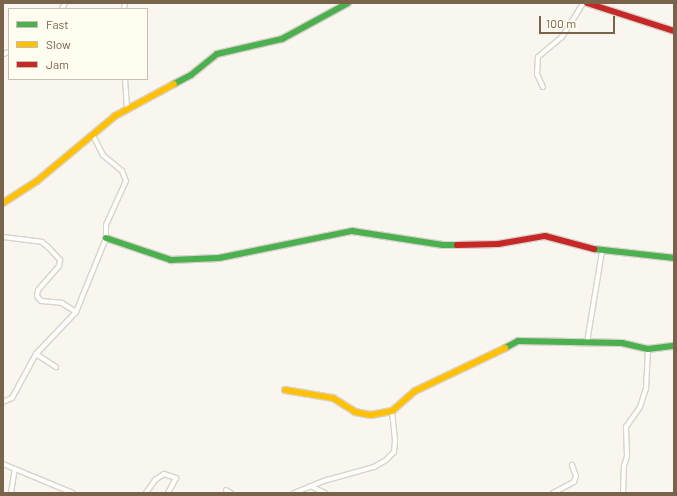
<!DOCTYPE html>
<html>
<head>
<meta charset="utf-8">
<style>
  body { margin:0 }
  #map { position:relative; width:677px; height:496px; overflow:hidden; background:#f8f6ee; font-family:Barlow,sans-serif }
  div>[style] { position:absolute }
  .roads { filter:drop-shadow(1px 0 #d8d3cb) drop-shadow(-1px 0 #d8d3cb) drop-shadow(0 1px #d8d3cb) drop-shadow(0 -1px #d8d3cb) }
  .street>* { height:4px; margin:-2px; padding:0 2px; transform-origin:2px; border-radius:2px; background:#fefefc }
  .fast>* { height:6px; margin:-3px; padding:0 3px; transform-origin:3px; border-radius:3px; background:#4caf50 }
  .slow>* { height:6px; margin:-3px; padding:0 3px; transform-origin:3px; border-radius:3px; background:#ffc107 }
  .jam>* { height:6px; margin:-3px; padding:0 3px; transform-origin:3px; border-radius:3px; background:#c62828 }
  span { translate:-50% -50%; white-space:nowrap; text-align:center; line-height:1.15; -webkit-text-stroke:4px #fffcf0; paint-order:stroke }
  .frame { position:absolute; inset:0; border:4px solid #79644b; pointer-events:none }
  .legend { position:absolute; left:8px; top:8px; width:140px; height:72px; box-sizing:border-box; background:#fffcf0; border:1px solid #c9bfae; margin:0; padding:5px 7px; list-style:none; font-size:12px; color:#79644b }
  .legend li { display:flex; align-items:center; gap:8px; height:20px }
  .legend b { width:20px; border:1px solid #c9bfae }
  .scale { position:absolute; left:539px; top:16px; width:76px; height:18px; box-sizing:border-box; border:2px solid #79644b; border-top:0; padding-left:5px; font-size:12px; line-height:14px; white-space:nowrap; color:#79644b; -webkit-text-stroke:3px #fffcf0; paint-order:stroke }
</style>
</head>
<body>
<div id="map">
  <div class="roads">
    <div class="street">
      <div style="left:62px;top:9px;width:7px;rotate:-63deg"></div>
      <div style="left:124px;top:9px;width:6px;rotate:-81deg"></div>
      <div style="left:3px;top:54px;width:6px;rotate:-18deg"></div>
      <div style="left:125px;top:79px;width:31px;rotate:86deg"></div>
      <div style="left:543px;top:87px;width:14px;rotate:-115deg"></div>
      <div style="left:537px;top:74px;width:17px;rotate:-87deg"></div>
      <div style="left:538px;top:57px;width:31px;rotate:-40deg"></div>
      <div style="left:562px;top:37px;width:40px;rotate:-58deg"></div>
      <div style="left:3px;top:237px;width:39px;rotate:7deg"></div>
      <div style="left:42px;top:242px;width:8px;rotate:40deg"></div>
      <div style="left:48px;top:247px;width:18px;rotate:47deg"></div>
      <div style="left:60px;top:260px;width:6px;rotate:99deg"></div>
      <div style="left:59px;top:266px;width:32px;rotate:131deg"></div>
      <div style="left:38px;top:290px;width:6px;rotate:99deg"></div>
      <div style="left:37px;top:296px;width:6px;rotate:51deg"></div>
      <div style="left:41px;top:301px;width:21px;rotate:5deg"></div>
      <div style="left:62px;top:303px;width:17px;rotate:33deg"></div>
      <div style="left:587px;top:342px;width:92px;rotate:-80.6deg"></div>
      <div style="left:36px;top:354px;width:24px;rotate:33deg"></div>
      <div style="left:3px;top:402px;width:10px;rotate:-24deg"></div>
      <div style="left:12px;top:398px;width:50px;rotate:-61.4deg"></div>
      <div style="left:36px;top:354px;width:58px;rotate:-46.4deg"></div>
      <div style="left:76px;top:312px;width:80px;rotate:-67.9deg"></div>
      <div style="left:106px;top:238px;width:13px;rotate:-90deg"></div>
      <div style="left:106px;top:225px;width:48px;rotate:-65.6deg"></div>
      <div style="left:126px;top:181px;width:11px;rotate:-112deg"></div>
      <div style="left:122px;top:171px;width:25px;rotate:-140deg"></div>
      <div style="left:103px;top:155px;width:22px;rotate:-117deg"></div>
      <div style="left:3px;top:464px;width:76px;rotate:22.5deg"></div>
      <div style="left:310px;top:486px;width:17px;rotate:25deg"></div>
      <div style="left:226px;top:490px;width:6px;rotate:31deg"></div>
      <div style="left:11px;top:493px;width:24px;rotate:-81deg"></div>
      <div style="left:146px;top:493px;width:16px;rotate:-55deg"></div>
      <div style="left:155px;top:480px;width:11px;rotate:-34deg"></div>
      <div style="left:164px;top:474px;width:13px;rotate:18deg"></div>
      <div style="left:176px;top:478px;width:17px;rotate:118deg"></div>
      <div style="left:294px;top:493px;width:35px;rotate:-22deg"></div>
      <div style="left:327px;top:480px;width:49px;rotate:-15.5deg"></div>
      <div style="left:374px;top:467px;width:14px;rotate:-30deg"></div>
      <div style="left:386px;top:460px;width:11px;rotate:-45deg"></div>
      <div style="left:394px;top:452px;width:12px;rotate:-85deg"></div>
      <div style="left:395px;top:440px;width:29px;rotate:-96deg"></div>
      <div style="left:553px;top:493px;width:24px;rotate:-28deg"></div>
      <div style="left:574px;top:482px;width:6px;rotate:-72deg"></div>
      <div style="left:576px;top:476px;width:12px;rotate:-110deg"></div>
      <div style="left:623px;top:493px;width:27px;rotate:-88deg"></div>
      <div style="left:624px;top:466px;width:10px;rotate:-73deg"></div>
      <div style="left:627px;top:456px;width:29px;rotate:-92deg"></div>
      <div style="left:626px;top:427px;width:24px;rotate:-55deg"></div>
      <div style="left:640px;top:407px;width:19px;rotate:-72deg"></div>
      <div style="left:646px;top:389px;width:40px;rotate:-87.1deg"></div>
    </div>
    <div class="fast">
      <div style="left:174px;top:84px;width:19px;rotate:-28deg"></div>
      <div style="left:191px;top:75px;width:33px;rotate:-39deg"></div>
      <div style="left:217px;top:54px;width:67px;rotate:-13deg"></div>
      <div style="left:282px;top:39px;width:75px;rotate:-28.6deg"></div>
      <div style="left:106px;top:238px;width:69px;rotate:18.7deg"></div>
      <div style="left:171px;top:260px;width:48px;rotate:-2.4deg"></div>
      <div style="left:219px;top:258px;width:136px;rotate:-11.5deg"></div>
      <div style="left:352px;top:231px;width:92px;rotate:8.7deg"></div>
      <div style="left:443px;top:245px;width:14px"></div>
      <div style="left:594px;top:249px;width:81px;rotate:6.4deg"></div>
      <div style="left:505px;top:348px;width:15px;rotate:-28deg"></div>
      <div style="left:518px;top:341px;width:104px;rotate:1.1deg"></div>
      <div style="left:622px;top:343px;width:27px;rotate:13deg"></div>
      <div style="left:648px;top:349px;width:26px;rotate:-7deg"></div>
    </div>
    <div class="slow">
      <div style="left:3px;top:203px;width:40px;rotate:-32.9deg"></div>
      <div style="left:37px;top:181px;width:102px;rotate:-39.8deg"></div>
      <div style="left:115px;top:116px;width:67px;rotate:-28.5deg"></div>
      <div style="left:285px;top:390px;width:49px;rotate:9.5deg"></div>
      <div style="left:333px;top:398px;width:26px;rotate:32deg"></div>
      <div style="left:355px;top:412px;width:16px;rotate:11deg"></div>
      <div style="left:371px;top:415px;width:21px;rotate:-11deg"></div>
      <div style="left:392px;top:411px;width:30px;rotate:-41deg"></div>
      <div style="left:415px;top:391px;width:100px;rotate:-25.5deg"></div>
    </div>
    <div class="jam">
      <div style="left:587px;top:3px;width:91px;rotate:17.8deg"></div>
      <div style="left:457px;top:245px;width:41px;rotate:-1.4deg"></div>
      <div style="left:498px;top:244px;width:48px;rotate:-9.7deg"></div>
      <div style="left:545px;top:236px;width:51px;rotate:14.9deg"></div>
    </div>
  </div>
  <div class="frame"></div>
  <ul class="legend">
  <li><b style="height:5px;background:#4caf50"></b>Fast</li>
  <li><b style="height:5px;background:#ffc107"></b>Slow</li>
  <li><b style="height:5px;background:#c62828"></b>Jam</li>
  </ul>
  <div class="scale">100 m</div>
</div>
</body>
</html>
